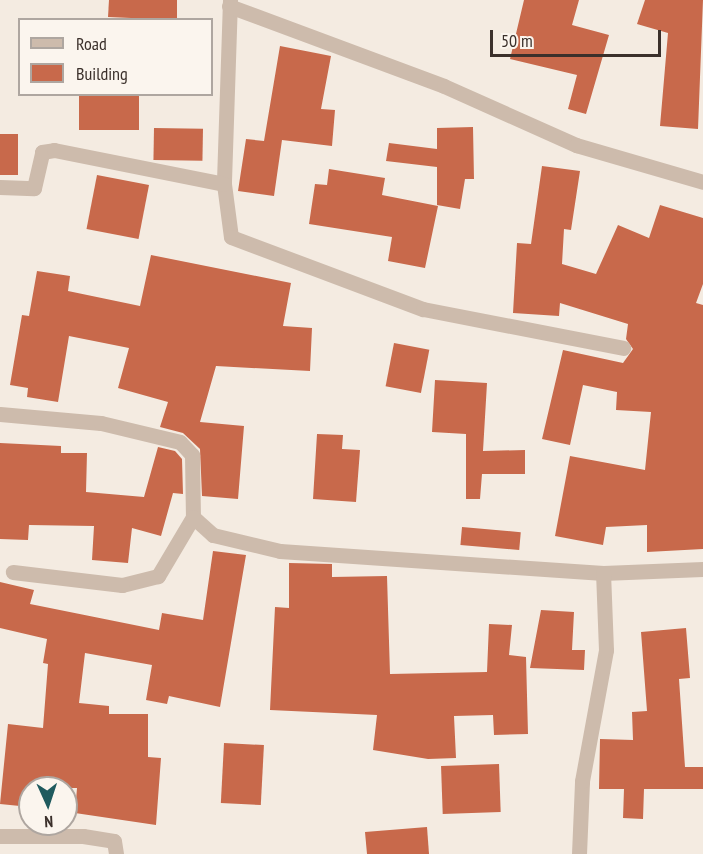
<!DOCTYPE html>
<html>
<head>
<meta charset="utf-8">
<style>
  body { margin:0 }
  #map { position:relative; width:703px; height:854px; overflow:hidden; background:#f4ebe1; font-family:"PT Sans Narrow",sans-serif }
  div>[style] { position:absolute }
  .building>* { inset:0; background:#c8694b; transform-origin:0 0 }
  .minor>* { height:15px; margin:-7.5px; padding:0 7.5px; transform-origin:7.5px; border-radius:7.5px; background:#cdbbac }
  span { translate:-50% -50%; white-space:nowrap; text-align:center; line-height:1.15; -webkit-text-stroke:4.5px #fbf5ee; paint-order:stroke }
  .legend { position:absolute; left:18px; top:18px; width:195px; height:78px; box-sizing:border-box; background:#fbf5ee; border:2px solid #aea6a0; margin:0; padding:8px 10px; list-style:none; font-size:18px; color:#3b302b }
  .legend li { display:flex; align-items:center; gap:12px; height:30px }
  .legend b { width:30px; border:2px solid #aea6a0 }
  .north { position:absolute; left:18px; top:776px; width:60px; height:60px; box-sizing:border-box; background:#fbf5ee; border:2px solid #aea6a0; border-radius:50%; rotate:177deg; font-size:16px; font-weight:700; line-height:24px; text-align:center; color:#3b302b }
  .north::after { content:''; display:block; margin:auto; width:21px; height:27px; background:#1f5a5e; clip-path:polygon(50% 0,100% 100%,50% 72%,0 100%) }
  .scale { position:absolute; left:490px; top:30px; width:171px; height:27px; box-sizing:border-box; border:3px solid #3b302b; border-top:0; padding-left:8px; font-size:18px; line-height:21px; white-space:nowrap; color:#3b302b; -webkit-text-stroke:4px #fbf5ee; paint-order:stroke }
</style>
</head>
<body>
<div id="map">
  <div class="building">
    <div style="clip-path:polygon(109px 0,177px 0,177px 20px,108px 17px)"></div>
    <div style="clip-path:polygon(524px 0,579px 0,572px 25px,609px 35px,586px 114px,568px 109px,577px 75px,510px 59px)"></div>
    <div style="clip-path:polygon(645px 0,703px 0,698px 129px,660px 126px,668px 33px,637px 24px)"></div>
    <div style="clip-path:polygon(280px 46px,331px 56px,321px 109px,335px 110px,332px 146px,282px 140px,274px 196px,238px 191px,246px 139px,264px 141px)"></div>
    <div style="left:79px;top:94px;width:60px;height:36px"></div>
    <div style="clip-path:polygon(473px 127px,474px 179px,465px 179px,460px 209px,437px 205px,437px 167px,386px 161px,389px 143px,437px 149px,437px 128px)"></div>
    <div style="left:154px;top:128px;width:49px;height:32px;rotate:1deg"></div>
    <div style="left:0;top:134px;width:18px;height:41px"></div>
    <div style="clip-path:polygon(542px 166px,580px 171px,571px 230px,564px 229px,562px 264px,596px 274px,618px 225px,649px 238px,660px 205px,703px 218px,703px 284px,696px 303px,703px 305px,703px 549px,647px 552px,647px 525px,606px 527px,603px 545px,555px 536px,570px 456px,645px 470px,651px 412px,616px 410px,617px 392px,583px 385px,570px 445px,542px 439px,563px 350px,623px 363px,633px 349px,626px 339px,628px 324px,560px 303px,559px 316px,513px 313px,517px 243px,531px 244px)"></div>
    <div style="clip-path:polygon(329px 169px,385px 178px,382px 195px,438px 206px,425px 268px,388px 261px,392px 237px,309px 224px,315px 184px,327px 185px)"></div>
    <div style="left:97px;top:175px;width:53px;height:55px;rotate:11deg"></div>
    <div style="clip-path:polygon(151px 255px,291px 283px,283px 326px,312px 328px,310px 371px,216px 366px,200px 422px,244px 426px,238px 499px,202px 496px,200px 449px,183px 433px,160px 427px,168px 402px,118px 388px,129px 348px,69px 336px,58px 402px,27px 397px,28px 388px,10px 385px,22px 315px,29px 316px,37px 271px,70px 276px,68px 291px,140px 306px)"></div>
    <div style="left:394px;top:343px;width:36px;height:44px;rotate:11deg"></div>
    <div style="clip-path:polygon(435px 380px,487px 383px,483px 451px,525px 450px,525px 474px,482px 474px,480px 499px,466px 499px,466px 434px,432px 432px)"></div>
    <div style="clip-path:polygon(317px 434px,343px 435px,342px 449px,360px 450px,356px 502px,313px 499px)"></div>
    <div style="clip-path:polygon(0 443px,61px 446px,61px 453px,87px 453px,86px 492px,144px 497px,158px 447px,175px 451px,182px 459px,183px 494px,173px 493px,161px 536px,132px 528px,128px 563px,92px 560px,94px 526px,29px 525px,28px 540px,0 539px)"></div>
    <div style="left:462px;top:527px;width:59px;height:18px;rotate:5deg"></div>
    <div style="clip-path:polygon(213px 551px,246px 555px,220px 707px,169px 696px,167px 704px,146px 700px,152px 665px,85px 653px,79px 703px,109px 706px,109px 714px,148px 714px,148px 757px,161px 758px,156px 825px,75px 813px,77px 788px,30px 788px,30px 807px,0 804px,8px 724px,43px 728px,48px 664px,43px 663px,47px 639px,0 628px,0 582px,34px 590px,30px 604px,159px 630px,162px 613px,203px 620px)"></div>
    <div style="clip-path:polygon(289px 563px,332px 564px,332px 577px,387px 576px,390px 674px,487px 672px,489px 624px,512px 625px,509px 655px,526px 657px,528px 734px,494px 735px,493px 715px,454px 716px,456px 758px,428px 759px,373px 750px,377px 715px,270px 710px,275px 607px,289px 608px)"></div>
    <div style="clip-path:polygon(541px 610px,574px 612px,572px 650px,585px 650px,584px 670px,530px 668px)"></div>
    <div style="clip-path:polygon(686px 628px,690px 678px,679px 679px,685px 767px,703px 767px,703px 789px,644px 789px,643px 819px,623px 818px,624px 789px,599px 789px,600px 739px,633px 740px,632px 712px,647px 711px,641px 632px)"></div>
    <div style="left:224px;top:743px;width:40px;height:60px;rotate:3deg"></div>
    <div style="left:499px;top:764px;width:48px;height:58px;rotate:88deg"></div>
    <div style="clip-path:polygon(427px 827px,429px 854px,367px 854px,365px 832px)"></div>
  </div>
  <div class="minor">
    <div style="left:230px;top:0;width:184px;rotate:91.9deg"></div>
    <div style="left:224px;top:184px;width:53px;rotate:82.5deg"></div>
    <div style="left:231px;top:237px;width:205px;rotate:20.6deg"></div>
    <div style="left:423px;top:309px;width:204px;rotate:11deg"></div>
    <div style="left:229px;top:6px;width:229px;rotate:20.4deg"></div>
    <div style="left:444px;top:86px;width:145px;rotate:24.1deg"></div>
    <div style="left:576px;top:145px;width:132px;rotate:16.2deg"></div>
    <div style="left:0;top:187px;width:34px;rotate:2deg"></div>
    <div style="left:34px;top:188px;width:37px;rotate:-77deg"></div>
    <div style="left:42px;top:152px;width:12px;rotate:-9deg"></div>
    <div style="left:54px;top:150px;width:173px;rotate:11.3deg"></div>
    <div style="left:0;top:414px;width:101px;rotate:5.1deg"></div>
    <div style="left:101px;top:423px;width:81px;rotate:13.5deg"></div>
    <div style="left:180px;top:442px;width:18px;rotate:47deg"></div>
    <div style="left:192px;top:455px;width:62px;rotate:89.1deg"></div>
    <div style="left:193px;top:517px;width:69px;rotate:120.7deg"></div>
    <div style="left:158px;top:576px;width:37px;rotate:166deg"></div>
    <div style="left:122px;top:585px;width:110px;rotate:-173.2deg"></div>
    <div style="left:193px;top:517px;width:27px;rotate:42deg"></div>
    <div style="left:213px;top:535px;width:69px;rotate:13.4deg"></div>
    <div style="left:280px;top:551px;width:324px;rotate:3.9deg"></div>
    <div style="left:603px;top:573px;width:100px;rotate:-2.3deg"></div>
    <div style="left:0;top:836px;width:83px"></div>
    <div style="left:83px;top:836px;width:31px;rotate:9deg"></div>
    <div style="left:114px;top:841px;width:13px;rotate:81deg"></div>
    <div style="left:579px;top:854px;width:73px;rotate:-87.6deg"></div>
    <div style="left:582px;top:781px;width:133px;rotate:-79.6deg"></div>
    <div style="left:606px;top:650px;width:77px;rotate:-92.2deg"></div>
  </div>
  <ul class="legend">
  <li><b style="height:8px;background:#cdbbac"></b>Road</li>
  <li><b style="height:16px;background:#c8694b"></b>Building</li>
  </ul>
  <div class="north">N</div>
  <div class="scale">50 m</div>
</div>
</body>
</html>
